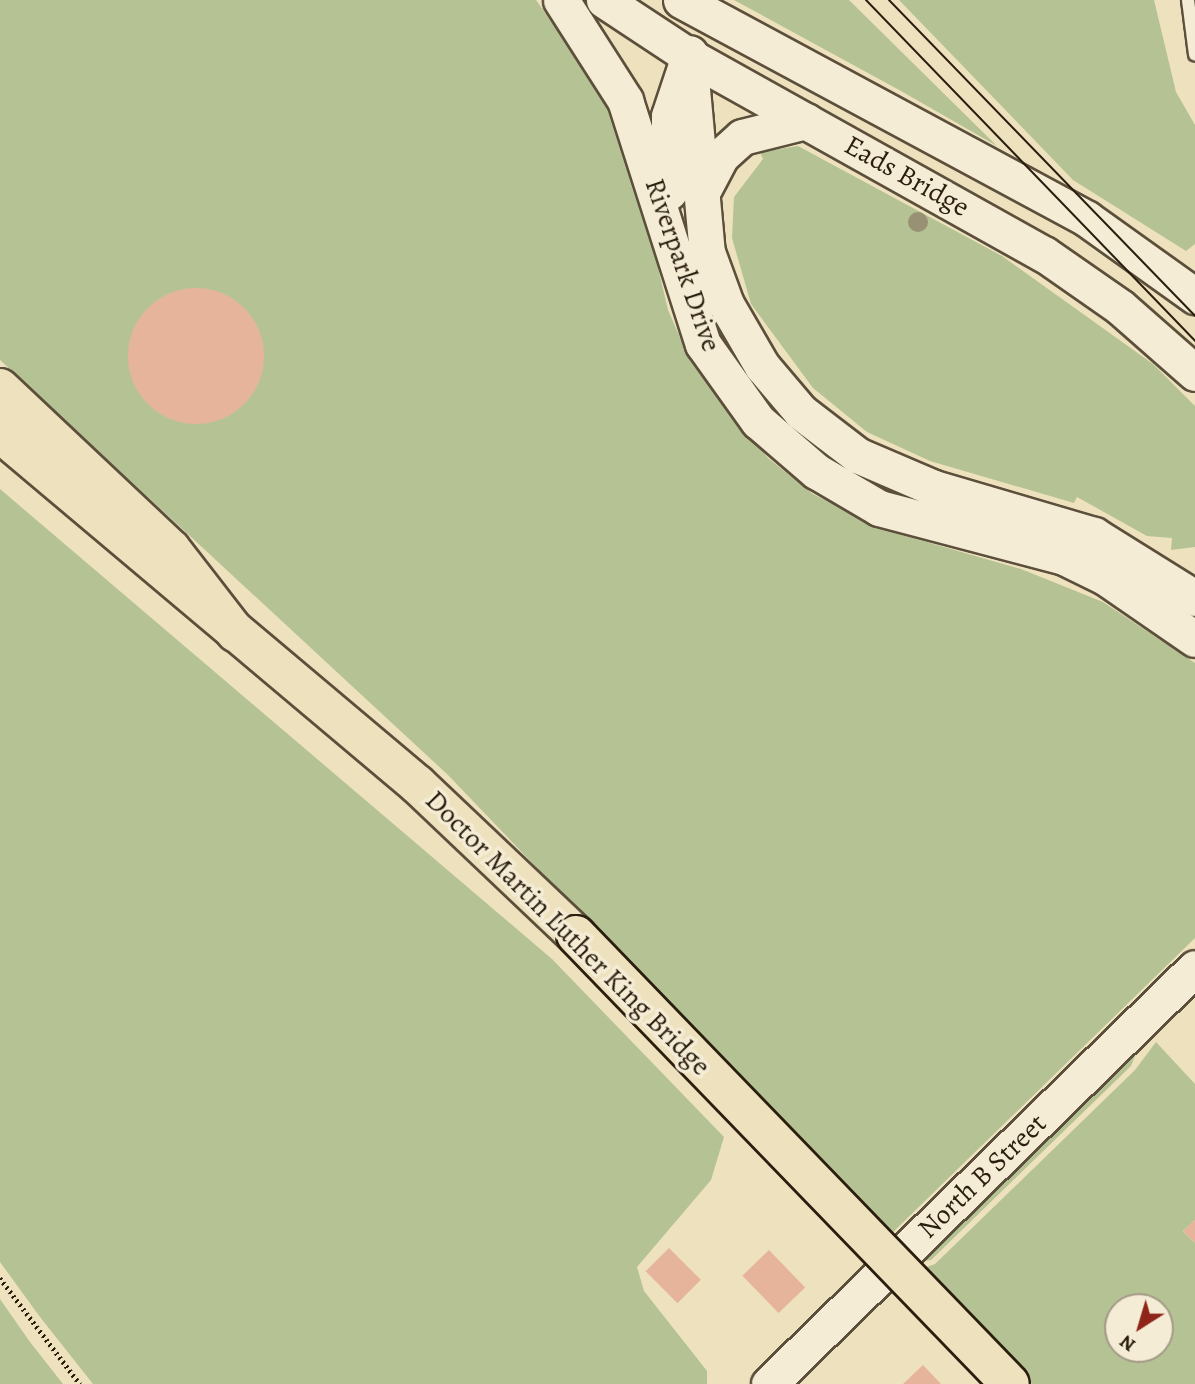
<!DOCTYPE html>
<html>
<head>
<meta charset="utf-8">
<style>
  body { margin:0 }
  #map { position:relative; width:1195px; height:1384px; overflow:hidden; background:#eee1be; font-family:Alegreya,serif }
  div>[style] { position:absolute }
  .green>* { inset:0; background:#b5c394 }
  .building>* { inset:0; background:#e6b49b; transform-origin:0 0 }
  .round { border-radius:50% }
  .path>* { height:4.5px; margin-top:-2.25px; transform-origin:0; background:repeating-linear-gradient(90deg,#2b1e0f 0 2px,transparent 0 5.5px) }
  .roads { filter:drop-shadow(2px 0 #5c4f3b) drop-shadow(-2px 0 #5c4f3b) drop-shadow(0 2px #5c4f3b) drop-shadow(0 -2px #5c4f3b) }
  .lane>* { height:12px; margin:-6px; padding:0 6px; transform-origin:6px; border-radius:6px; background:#f4ecd5 }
  .secondary>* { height:35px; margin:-17.5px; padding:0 17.5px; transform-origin:17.5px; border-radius:17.5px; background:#f4ecd5 }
  .primary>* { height:38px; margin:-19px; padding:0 19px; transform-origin:19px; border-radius:19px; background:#eee1be }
  .highway>* { height:38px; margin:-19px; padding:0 19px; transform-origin:19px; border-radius:19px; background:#eee1be }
  .tram>* { height:2px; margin:-1px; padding:0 1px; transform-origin:1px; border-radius:1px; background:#2b1e0f }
  .bridges { filter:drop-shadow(2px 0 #2b1e0f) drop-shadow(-2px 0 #2b1e0f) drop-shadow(0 2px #2b1e0f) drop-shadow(0 -2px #2b1e0f) }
  .primary-bridge>* { height:38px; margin:-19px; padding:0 19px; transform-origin:19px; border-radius:19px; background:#eee1be }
  .trees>* { width:20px; height:20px; margin:-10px; border-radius:50%; background:#999174 }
  span { translate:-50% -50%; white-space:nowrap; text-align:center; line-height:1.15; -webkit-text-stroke:7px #f4ecd5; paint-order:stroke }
  .street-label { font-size:28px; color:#2b1e0f }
  .north { position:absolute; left:1104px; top:1293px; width:70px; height:70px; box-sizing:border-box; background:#f4ecd5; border:2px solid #a49a86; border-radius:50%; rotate:217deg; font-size:19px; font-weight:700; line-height:28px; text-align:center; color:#2b1e0f }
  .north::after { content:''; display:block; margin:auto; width:24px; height:32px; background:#8f2418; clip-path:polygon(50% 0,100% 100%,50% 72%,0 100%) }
</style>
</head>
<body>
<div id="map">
  <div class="green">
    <div style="clip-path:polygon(0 0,536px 0,602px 94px,635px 170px,668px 310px,690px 360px,768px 458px,813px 494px,885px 530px,1021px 569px,1103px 602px,1195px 663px,1195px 938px,889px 1236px,448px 775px,0 360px)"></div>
    <div style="clip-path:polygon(734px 0,849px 0,997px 146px,901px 91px)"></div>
    <div style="clip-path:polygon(899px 0,1154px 0,1176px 92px,1195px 125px,1195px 244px,1186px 251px,1073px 180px)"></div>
    <div style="clip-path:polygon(798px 146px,1002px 256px,1153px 364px,1195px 406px,1195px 547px,1171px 550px,1172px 538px,1147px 536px,1077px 497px,1074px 503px,930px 461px,867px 432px,813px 388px,751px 304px,732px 238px,734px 197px,763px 159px,760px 152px)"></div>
    <div style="clip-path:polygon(0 489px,552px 959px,724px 1137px,711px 1180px,637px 1267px,644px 1291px,707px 1371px,707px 1384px,93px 1384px,40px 1317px,0 1262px)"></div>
    <div style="clip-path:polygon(evenodd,1156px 1042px,1195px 1084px,1195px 1220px,1183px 1231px,1195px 1243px,1195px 1384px,1032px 1384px,921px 1269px,935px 1264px,1135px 1070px,1156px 1042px,1118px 1307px,1160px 1307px,1160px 1349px,1118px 1349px,1118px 1307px)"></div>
    <div style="clip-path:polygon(1137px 1051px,1131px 1066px,931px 1260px,915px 1263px)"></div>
    <div style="clip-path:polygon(0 1299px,30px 1342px,63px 1384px,0 1384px)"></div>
  </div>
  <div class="building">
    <div class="round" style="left:128px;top:288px;width:136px;height:136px"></div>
    <div style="clip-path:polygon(1195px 1220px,1195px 1243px,1183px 1231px)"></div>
    <div style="left:669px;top:1248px;width:45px;height:33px;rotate:45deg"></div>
    <div style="left:769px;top:1250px;width:52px;height:37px;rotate:46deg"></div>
    <div style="clip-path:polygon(923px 1365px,941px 1384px,903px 1384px)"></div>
  </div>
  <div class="path">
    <div style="left:0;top:1278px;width:133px;rotate:53deg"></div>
  </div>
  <div class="roads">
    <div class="lane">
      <div style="left:1188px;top:0;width:55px;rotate:82.7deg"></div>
    </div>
    <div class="secondary">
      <div style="left:561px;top:0;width:119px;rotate:57.4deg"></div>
      <div style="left:625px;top:100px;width:256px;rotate:72.3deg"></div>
      <div style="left:703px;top:344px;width:95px;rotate:54.5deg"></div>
      <div style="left:758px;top:421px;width:77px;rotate:40.8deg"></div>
      <div style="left:816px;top:471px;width:73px;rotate:30.4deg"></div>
      <div style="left:879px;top:508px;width:191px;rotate:14.8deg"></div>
      <div style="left:1064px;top:557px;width:46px;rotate:26deg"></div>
      <div style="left:1105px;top:577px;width:109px;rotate:34.6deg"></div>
      <div style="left:604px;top:0;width:102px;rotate:33.4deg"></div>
      <div style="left:689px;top:56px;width:406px;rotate:29.2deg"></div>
      <div style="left:1044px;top:254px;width:93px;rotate:34.9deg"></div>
      <div style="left:1120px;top:307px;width:100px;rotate:41.3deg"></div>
      <div style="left:681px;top:0;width:461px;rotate:28.3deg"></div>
      <div style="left:1087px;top:219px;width:133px;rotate:35.5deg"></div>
      <div style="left:689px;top:56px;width:197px;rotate:84.8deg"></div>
      <div style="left:707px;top:252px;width:55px;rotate:69.9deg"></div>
      <div style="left:726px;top:304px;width:72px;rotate:59.9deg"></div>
      <div style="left:762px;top:366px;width:60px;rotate:49.7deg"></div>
      <div style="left:801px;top:412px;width:71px;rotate:37.5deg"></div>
      <div style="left:857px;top:455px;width:84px;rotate:23.2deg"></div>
      <div style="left:934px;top:488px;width:167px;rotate:16.4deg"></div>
      <div style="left:1094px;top:535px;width:119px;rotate:32deg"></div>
      <div style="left:669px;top:192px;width:76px;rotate:-90deg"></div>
      <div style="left:669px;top:116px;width:66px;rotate:-71.6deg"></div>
      <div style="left:702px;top:192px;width:41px;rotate:-62.2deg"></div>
      <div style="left:721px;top:156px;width:28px;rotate:-42deg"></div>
      <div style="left:742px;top:137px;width:66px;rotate:-14deg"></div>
      <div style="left:769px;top:1384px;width:595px;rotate:-44.32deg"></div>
    </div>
    <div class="primary">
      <div style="left:0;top:433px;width:546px;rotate:40.1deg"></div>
      <div style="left:418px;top:785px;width:218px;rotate:43.5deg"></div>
    </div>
    <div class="highway">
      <div style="left:0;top:388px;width:235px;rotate:43.3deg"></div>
      <div style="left:171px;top:549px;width:106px;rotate:52.3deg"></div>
    </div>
  </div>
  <div class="tram">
    <div style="left:866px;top:0;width:474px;rotate:46deg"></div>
    <div style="left:889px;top:0;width:440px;rotate:45.9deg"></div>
  </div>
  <div class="bridges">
    <div class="primary-bridge">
      <div style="left:576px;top:935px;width:624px;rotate:45.97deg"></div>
    </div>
  </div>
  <div class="trees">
    <div style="left:918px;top:222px"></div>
  </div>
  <div class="street-label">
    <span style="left:907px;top:176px;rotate:29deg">Eads Bridge</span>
    <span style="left:683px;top:265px;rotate:71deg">Riverpark Drive</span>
    <span style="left:568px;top:933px;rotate:45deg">Doctor Martin Luther King Bridge</span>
    <span style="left:982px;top:1176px;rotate:-44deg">North B Street</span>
  </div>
  <div class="north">N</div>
</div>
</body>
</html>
